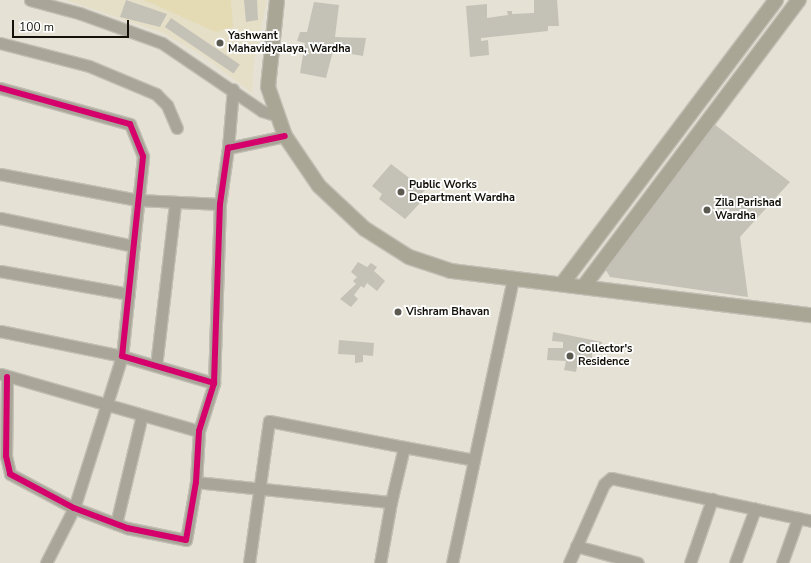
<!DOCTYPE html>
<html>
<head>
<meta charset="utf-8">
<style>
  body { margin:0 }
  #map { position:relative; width:811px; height:563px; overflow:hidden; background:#e5e1d4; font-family:"Nunito Sans",sans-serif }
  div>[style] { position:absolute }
  .built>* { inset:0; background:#e5dfc8 }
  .green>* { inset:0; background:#e4dab4 }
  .building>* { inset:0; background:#c4c1b7; transform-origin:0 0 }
  .roads { filter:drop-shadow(1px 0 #c2bfb5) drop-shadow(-1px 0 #c2bfb5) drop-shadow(0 1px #c2bfb5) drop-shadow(0 -1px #c2bfb5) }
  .minor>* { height:11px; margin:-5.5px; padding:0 5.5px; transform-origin:5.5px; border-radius:5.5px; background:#a9a699 }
  .major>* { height:14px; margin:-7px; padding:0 7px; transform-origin:7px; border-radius:7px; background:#aaa696 }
  .cycleway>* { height:6px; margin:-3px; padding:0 3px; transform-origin:3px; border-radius:3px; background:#d6006c }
  .dots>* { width:11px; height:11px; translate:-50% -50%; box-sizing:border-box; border:2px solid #fff; border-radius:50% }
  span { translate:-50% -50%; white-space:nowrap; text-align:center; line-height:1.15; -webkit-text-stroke:3.5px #fff; paint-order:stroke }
  .poi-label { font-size:11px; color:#131109; font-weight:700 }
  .left { translate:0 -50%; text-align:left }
  .scale { position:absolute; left:12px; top:20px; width:117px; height:18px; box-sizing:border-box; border:2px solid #131109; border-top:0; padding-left:5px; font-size:12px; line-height:14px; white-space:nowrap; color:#131109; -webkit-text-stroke:3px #fff; paint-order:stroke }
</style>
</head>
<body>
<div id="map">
  <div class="built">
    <div style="clip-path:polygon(66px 0,267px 0,254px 61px,252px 93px,202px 55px,161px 32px)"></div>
  </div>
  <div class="green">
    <div style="clip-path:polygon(144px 0,231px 0,233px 27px,216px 32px)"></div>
  </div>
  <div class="building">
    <div style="clip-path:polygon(126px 0,167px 14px,160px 27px,120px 17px)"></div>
    <div style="clip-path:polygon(244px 0,257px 0,258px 20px,246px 22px)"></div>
    <div style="clip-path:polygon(534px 0,557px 0,559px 26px,548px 26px,548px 31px,481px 38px,481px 41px,488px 40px,489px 55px,470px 57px,466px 6px,487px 4px,487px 18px,508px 15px,507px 11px,512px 11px,512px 14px,534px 13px)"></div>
    <div style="clip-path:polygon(314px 2px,339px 5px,335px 37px,366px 38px,363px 56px,333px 51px,326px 78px,300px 73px,305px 43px,297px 41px,300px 32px,307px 32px)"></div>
    <div style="left:171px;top:18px;width:83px;height:11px;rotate:34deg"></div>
    <div style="clip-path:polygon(714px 124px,790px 182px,740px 237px,748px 297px,610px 277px,604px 267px)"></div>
    <div style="clip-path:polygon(391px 164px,425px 190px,418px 197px,420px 203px,405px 219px,379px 199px,382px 194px,372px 186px)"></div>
    <div style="clip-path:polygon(358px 262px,367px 267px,371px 263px,377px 267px,374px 271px,385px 281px,377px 291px,367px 283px,364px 288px,361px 286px,354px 295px,358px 299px,351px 307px,340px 299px,356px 284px,353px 281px,357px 277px,351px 272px)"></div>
    <div style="clip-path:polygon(553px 332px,602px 342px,600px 352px,592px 350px,592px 363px,578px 361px,576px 372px,564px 370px,566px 361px,547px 360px,548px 348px,563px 348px,563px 342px,552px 341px)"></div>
    <div style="clip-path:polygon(339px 340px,374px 343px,373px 356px,363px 355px,363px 362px,355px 363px,355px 355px,338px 354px)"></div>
  </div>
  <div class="roads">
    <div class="minor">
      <div style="left:30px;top:0;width:51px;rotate:14.9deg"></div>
      <div style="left:79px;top:13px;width:88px;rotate:19.9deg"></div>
      <div style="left:162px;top:43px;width:121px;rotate:34.2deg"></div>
      <div style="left:262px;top:111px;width:17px;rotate:17deg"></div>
      <div style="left:0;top:43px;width:92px;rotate:14.5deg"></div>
      <div style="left:89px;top:66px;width:73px;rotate:22.7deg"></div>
      <div style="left:156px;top:94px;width:16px;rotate:45deg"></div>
      <div style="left:167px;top:105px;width:25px;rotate:67deg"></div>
      <div style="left:0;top:88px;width:135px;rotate:15.5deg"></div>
      <div style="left:130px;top:124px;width:35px;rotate:68deg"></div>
      <div style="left:143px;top:157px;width:200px;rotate:96deg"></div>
      <div style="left:122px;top:356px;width:96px;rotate:16.4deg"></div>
      <div style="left:228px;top:148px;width:59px;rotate:-85.2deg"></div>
      <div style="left:0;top:174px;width:140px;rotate:10.7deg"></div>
      <div style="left:138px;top:200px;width:82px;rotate:2.8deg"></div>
      <div style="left:0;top:218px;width:137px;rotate:11.8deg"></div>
      <div style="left:0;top:271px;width:131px;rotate:10.1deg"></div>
      <div style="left:0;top:331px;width:125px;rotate:11.6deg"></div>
      <div style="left:122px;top:356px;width:159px;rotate:107.5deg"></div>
      <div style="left:74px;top:508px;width:62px;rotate:117deg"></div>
      <div style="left:156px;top:366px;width:163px;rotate:-83.3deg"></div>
      <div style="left:1px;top:374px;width:206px;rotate:16.1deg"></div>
      <div style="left:7px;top:377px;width:79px;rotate:90.7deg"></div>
      <div style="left:6px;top:456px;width:18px;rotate:77deg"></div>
      <div style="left:10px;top:474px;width:72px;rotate:28deg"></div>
      <div style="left:74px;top:508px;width:57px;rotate:20.7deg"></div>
      <div style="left:127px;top:528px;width:60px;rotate:11.5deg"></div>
      <div style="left:186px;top:540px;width:59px;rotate:-80.2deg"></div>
      <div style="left:196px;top:482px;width:51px;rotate:-86.6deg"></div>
      <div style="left:199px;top:431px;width:50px;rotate:-72.6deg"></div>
      <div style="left:214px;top:383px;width:179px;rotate:-88.1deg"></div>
      <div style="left:220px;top:204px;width:57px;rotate:-81.9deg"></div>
      <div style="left:228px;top:148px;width:58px;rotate:-11.9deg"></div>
      <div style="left:404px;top:447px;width:71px;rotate:10.5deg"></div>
      <div style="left:196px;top:482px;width:196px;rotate:5.9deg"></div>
      <div style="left:391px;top:502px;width:62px;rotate:100.2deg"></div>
      <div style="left:116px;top:524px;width:112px;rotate:-76.6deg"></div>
      <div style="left:576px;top:546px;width:64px;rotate:15.3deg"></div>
      <div style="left:249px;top:563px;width:143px;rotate:-82deg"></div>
      <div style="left:269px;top:421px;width:137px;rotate:10.9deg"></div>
      <div style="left:404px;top:447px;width:57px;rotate:103.3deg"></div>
      <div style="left:452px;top:563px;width:290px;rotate:-77.9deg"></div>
      <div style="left:569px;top:563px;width:86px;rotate:-66.1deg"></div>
      <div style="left:604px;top:484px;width:9px;rotate:-41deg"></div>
      <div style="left:611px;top:478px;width:205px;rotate:12.1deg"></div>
      <div style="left:690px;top:563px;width:68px;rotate:-71deg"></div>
      <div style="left:735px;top:563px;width:58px;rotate:-69.7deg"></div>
      <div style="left:782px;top:563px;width:48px;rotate:-70.4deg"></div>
    </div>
    <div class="major">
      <div style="left:277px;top:0;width:87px;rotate:95.9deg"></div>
      <div style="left:268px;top:87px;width:52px;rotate:70.9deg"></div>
      <div style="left:285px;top:136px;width:60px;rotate:55.8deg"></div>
      <div style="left:319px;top:186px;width:63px;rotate:43.1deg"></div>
      <div style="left:365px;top:229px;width:52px;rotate:32.5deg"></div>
      <div style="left:409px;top:257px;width:44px;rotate:18.4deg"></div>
      <div style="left:451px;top:271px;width:363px;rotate:7deg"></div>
      <div style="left:562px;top:284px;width:356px;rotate:-53deg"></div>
      <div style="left:584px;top:286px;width:358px;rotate:-53.1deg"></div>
    </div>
  </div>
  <div class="cycleway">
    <div style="left:0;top:88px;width:135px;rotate:15.5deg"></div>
    <div style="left:130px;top:124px;width:35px;rotate:68deg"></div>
    <div style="left:143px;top:157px;width:200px;rotate:96deg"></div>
    <div style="left:122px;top:356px;width:96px;rotate:16.4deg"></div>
    <div style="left:7px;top:377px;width:79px;rotate:90.7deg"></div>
    <div style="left:6px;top:456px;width:18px;rotate:77deg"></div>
    <div style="left:10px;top:474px;width:72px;rotate:28deg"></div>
    <div style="left:74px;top:508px;width:57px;rotate:20.7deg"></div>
    <div style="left:127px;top:528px;width:60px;rotate:11.5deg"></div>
    <div style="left:186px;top:540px;width:59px;rotate:-80.2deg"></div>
    <div style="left:196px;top:482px;width:51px;rotate:-86.6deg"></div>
    <div style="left:199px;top:431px;width:50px;rotate:-72.6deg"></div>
    <div style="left:214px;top:383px;width:179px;rotate:-88.1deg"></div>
    <div style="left:220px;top:204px;width:57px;rotate:-81.9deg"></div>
    <div style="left:228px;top:148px;width:58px;rotate:-11.9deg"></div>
  </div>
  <div class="dots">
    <div style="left:220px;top:43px;background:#5c5a50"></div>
    <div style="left:401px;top:192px;background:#5c5a50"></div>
    <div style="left:707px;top:210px;background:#5c5a50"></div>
    <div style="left:398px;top:312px;background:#5c5a50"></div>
    <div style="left:570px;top:356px;background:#5c5a50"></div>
  </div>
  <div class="poi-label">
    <span class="left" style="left:228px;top:43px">Yashwant<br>Mahavidyalaya, Wardha</span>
    <span class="left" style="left:409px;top:192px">Public Works<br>Department Wardha</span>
    <span class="left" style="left:715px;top:210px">Zila Parishad<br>Wardha</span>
    <span class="left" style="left:406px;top:312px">Vishram Bhavan</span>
    <span class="left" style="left:578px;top:356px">Collector's<br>Residence</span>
  </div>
  <div class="scale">100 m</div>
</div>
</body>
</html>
